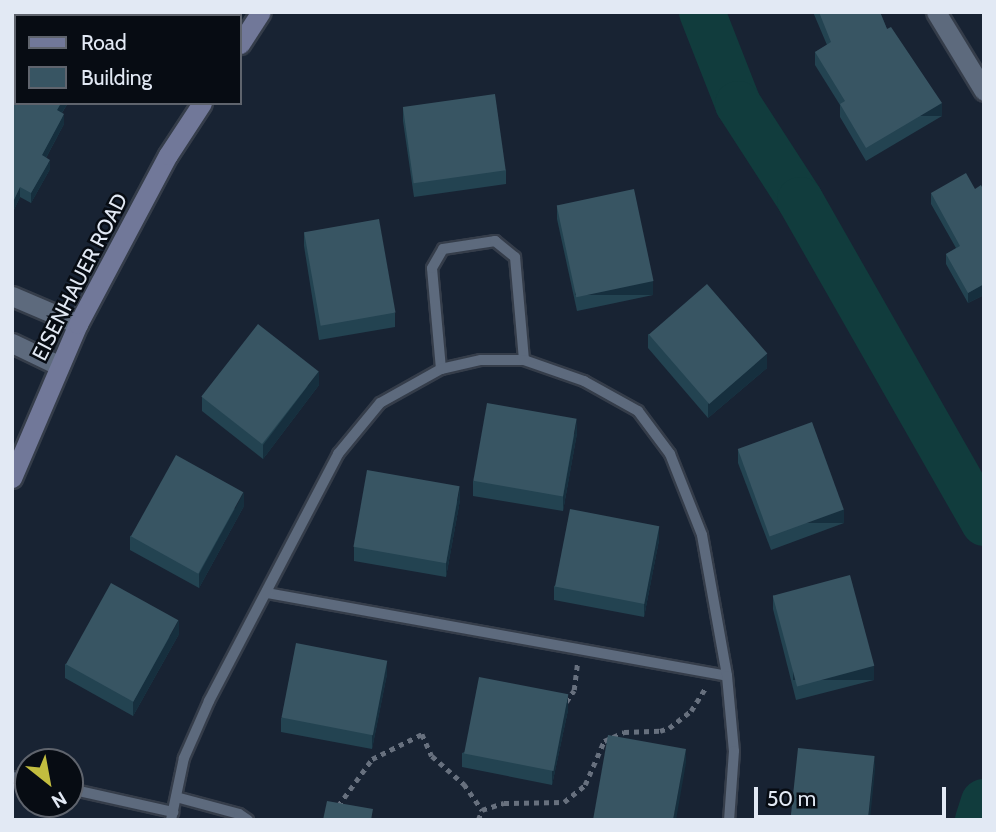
<!DOCTYPE html>
<html>
<head>
<meta charset="utf-8">
<style>
  body { margin:0 }
  #map { position:relative; width:996px; height:832px; overflow:hidden; background:#182333; font-family:Cabin,sans-serif }
  div>[style] { position:absolute }
  .river>* { height:46px; margin:-23px; padding:0 23px; transform-origin:23px; border-radius:23px; background:#113c3d }
  .path>* { height:4.5px; margin-top:-2.25px; transform-origin:0; background:repeating-linear-gradient(90deg,#67707e 0 5px,transparent 0 10px) }
  .roads { filter:drop-shadow(2px 0 #353d4a) drop-shadow(-2px 0 #353d4a) drop-shadow(0 2px #353d4a) drop-shadow(0 -2px #353d4a) }
  .service>* { height:10px; margin:-5px; padding:0 5px; transform-origin:5px; border-radius:5px; background:#5d6a7d }
  .minor>* { height:19px; margin:-9.5px; padding:0 9.5px; transform-origin:9.5px; border-radius:9.5px; background:#5d6a7d }
  .secondary>* { height:19px; margin:-9.5px; padding:0 9.5px; transform-origin:9.5px; border-radius:9.5px; background:#717899 }
  .wall>* { inset:0; background:#234351 }
  .shaded-wall>* { inset:0; background:#162f3e; transform-origin:0 0 }
  .building>* { inset:0; background:#385563; transform-origin:0 0 }
  span { translate:-50% -50%; white-space:nowrap; text-align:center; line-height:1.15; -webkit-text-stroke:5px #070c13; paint-order:stroke }
  .street-label { font-size:21px; color:#e2e9f4 }
  .frame { position:absolute; inset:0; border:14px solid #e2e9f4; pointer-events:none }
  .legend { position:absolute; left:14px; top:14px; width:228px; height:91px; box-sizing:border-box; background:#070c13; border:2px solid #5f646d; margin:0; padding:9px 12px; list-style:none; font-size:21px; color:#e2e9f4 }
  .legend li { display:flex; align-items:center; gap:14px; height:35px }
  .legend b { width:35px; border:2px solid #5f646d }
  .north { position:absolute; left:14px; top:748px; width:70px; height:70px; box-sizing:border-box; background:#070c13; border:2px solid #5f646d; border-radius:50%; rotate:149deg; font-size:19px; font-weight:700; line-height:28px; text-align:center; color:#e2e9f4 }
  .north::after { content:''; display:block; margin:auto; width:24px; height:32px; background:#c2bd3f; clip-path:polygon(50% 0,100% 100%,50% 72%,0 100%) }
  .scale { position:absolute; left:754px; top:787px; width:192px; height:32px; box-sizing:border-box; border:4px solid #e2e9f4; border-top:0; padding-left:9px; font-size:21px; line-height:24px; white-space:nowrap; color:#e2e9f4; -webkit-text-stroke:5px #070c13; paint-order:stroke }
</style>
</head>
<body>
<div id="map">
  <div class="river">
    <div style="left:702px;top:12px;width:99px;rotate:68.6deg"></div>
    <div style="left:738px;top:104px;width:114px;rotate:57.1deg"></div>
    <div style="left:800px;top:200px;width:372px;rotate:60.3deg"></div>
    <div style="left:978px;top:820px;width:19px;rotate:-72deg"></div>
  </div>
  <div class="path">
    <div style="left:566px;top:702px;width:14px;rotate:-56deg"></div>
    <div style="left:574px;top:690px;width:26px;rotate:-83deg"></div>
    <div style="left:338px;top:806px;width:58px;rotate:-54.1deg"></div>
    <div style="left:372px;top:759px;width:56px;rotate:-26.6deg"></div>
    <div style="left:422px;top:734px;width:24px;rotate:66deg"></div>
    <div style="left:432px;top:756px;width:43px;rotate:41.2deg"></div>
    <div style="left:464px;top:784px;width:32px;rotate:55deg"></div>
    <div style="left:478px;top:820px;width:11px;rotate:-68deg"></div>
    <div style="left:482px;top:810px;width:23px;rotate:-18deg"></div>
    <div style="left:504px;top:803px;width:60px;rotate:-1deg"></div>
    <div style="left:564px;top:802px;width:27px;rotate:-39deg"></div>
    <div style="left:585px;top:785px;width:48px;rotate:-66.6deg"></div>
    <div style="left:604px;top:741px;width:22px;rotate:-24deg"></div>
    <div style="left:624px;top:732px;width:36px;rotate:-2deg"></div>
    <div style="left:660px;top:731px;width:9px;rotate:-18deg"></div>
    <div style="left:669px;top:728px;width:28px;rotate:-38deg"></div>
    <div style="left:691px;top:711px;width:26px;rotate:-58deg"></div>
  </div>
  <div class="roads">
    <div class="service">
      <div style="left:441px;top:369px;width:101px;rotate:-95.1deg"></div>
      <div style="left:432px;top:268px;width:22px;rotate:-60deg"></div>
      <div style="left:443px;top:249px;width:53px;rotate:-8.7deg"></div>
      <div style="left:495px;top:241px;width:26px;rotate:39deg"></div>
      <div style="left:515px;top:257px;width:103px;rotate:85deg"></div>
      <div style="left:267px;top:593px;width:467px;rotate:10.2deg"></div>
      <div style="left:12px;top:777px;width:16px;rotate:11deg"></div>
      <div style="left:70px;top:789px;width:106px;rotate:12.6deg"></div>
      <div style="left:176px;top:797px;width:65px;rotate:15.1deg"></div>
      <div style="left:239px;top:814px;width:11px;rotate:34deg"></div>
      <div style="left:171px;top:820px;width:63px;rotate:-78.2deg"></div>
      <div style="left:184px;top:758px;width:62px;rotate:-66.3deg"></div>
      <div style="left:209px;top:701px;width:279px;rotate:-62.4deg"></div>
      <div style="left:338px;top:454px;width:66px;rotate:-50.5deg"></div>
      <div style="left:380px;top:403px;width:70px;rotate:-29.1deg"></div>
      <div style="left:441px;top:369px;width:41px;rotate:-12.7deg"></div>
      <div style="left:481px;top:360px;width:43px"></div>
      <div style="left:524px;top:360px;width:64px;rotate:19.3deg"></div>
      <div style="left:584px;top:381px;width:62px;rotate:29.1deg"></div>
      <div style="left:638px;top:411px;width:54px;rotate:53.3deg"></div>
      <div style="left:670px;top:454px;width:87px;rotate:68.4deg"></div>
      <div style="left:702px;top:535px;width:143px;rotate:79.9deg"></div>
      <div style="left:727px;top:676px;width:75px;rotate:84.7deg"></div>
      <div style="left:734px;top:751px;width:69px;rotate:94.1deg"></div>
    </div>
    <div class="minor">
      <div style="left:936px;top:12px;width:92px;rotate:58.7deg"></div>
      <div style="left:12px;top:296px;width:72px;rotate:23deg"></div>
      <div style="left:12px;top:343px;width:53px;rotate:25.6deg"></div>
    </div>
    <div class="secondary">
      <div style="left:240px;top:44px;width:38px;rotate:-57deg"></div>
      <div style="left:12px;top:478px;width:168px;rotate:-66.8deg"></div>
      <div style="left:78px;top:324px;width:191px;rotate:-62deg"></div>
      <div style="left:168px;top:155px;width:62px;rotate:-56.8deg"></div>
    </div>
  </div>
  <div class="wall">
    <div style="clip-path:polygon(813px 12px,880px 12px,887px 29px,942px 116px,866px 161px,840px 117px,840px 105px,815px 65px,815px 52px,827px 45px)"></div>
    <div style="clip-path:polygon(12px 35px,16px 103px,68px 103px,62px 113px,64px 124px,46px 158px,50px 169px,31px 203px,20px 197px,12px 214px)"></div>
    <div style="clip-path:polygon(403px 107px,506px 170px,506px 184px,414px 197px,403px 121px)"></div>
    <div style="clip-path:polygon(975px 189px,984px 191px,984px 295px,968px 303px,946px 264px,946px 254px,956px 248px,931px 204px,931px 193px)"></div>
    <div style="clip-path:polygon(557px 205px,653px 295px,577px 311px,557px 219px)"></div>
    <div style="clip-path:polygon(304px 232px,395px 313px,395px 327px,319px 340px,304px 246px)"></div>
    <div style="clip-path:polygon(648px 334px,767px 368px,708px 418px,648px 348px)"></div>
    <div style="clip-path:polygon(319px 385px,263px 459px,202px 411px,202px 397px)"></div>
    <div style="clip-path:polygon(577px 433px,563px 511px,473px 496px,473px 481px)"></div>
    <div style="clip-path:polygon(738px 449px,844px 523px,771px 550px,738px 463px)"></div>
    <div style="clip-path:polygon(460px 500px,446px 577px,354px 561px,354px 547px)"></div>
    <div style="clip-path:polygon(244px 506px,199px 588px,130px 550px,130px 536px)"></div>
    <div style="clip-path:polygon(659px 540px,644px 617px,554px 600px,554px 586px)"></div>
    <div style="clip-path:polygon(773px 595px,874px 680px,796px 700px,773px 609px)"></div>
    <div style="clip-path:polygon(179px 634px,133px 716px,65px 678px,65px 664px)"></div>
    <div style="clip-path:polygon(387px 674px,372px 749px,281px 732px,281px 718px)"></div>
    <div style="clip-path:polygon(568px 710px,552px 785px,462px 767px,462px 753px)"></div>
  </div>
  <div class="shaded-wall">
    <div style="clip-path:polygon(126px 12px,132px 12px,130px 16px,124px 16px)"></div>
    <div style="clip-path:polygon(61px 103px,68px 103px,57px 120px,57px 110px)"></div>
    <div style="left:942px;top:103px;width:13px;height:88px;rotate:90deg"></div>
    <div style="clip-path:polygon(64px 114px,64px 124px,42px 165px,42px 155px)"></div>
    <div style="clip-path:polygon(50px 160px,50px 169px,31px 203px,31px 193px)"></div>
    <div style="clip-path:polygon(20px 187px,20px 197px,12px 214px,12px 204px)"></div>
    <div style="left:653px;top:281px;width:14px;height:78px;rotate:90deg"></div>
    <div style="clip-path:polygon(984px 284px,984px 295px,968px 303px,968px 293px)"></div>
    <div style="clip-path:polygon(767px 354px,767px 368px,708px 418px,708px 404px)"></div>
    <div style="clip-path:polygon(319px 371px,319px 385px,263px 459px,263px 445px)"></div>
    <div style="clip-path:polygon(577px 419px,577px 433px,563px 511px,563px 497px)"></div>
    <div style="clip-path:polygon(460px 486px,460px 500px,446px 577px,446px 563px)"></div>
    <div style="clip-path:polygon(244px 492px,244px 506px,199px 588px,199px 574px)"></div>
    <div style="left:844px;top:509px;width:14px;height:78px;rotate:90deg"></div>
    <div style="clip-path:polygon(659px 526px,659px 540px,644px 617px,644px 603px)"></div>
    <div style="clip-path:polygon(179px 620px,179px 634px,133px 716px,133px 702px)"></div>
    <div style="clip-path:polygon(387px 660px,387px 674px,372px 749px,372px 735px)"></div>
    <div style="left:874px;top:666px;width:14px;height:81px;rotate:90deg"></div>
    <div style="clip-path:polygon(568px 695px,568px 710px,552px 785px,552px 771px)"></div>
    <div style="clip-path:polygon(686px 749px,686px 763px,676px 820px,673px 820px)"></div>
    <div style="clip-path:polygon(875px 756px,875px 770px,870px 820px,868px 820px)"></div>
  </div>
  <div class="building">
    <div style="left:27px;top:12px;width:99px;height:5px"></div>
    <div style="clip-path:polygon(819px 12px,880px 12px,887px 29px,891px 27px,942px 103px,866px 148px,840px 104px,845px 101px,815px 52px,831px 42px)"></div>
    <div style="clip-path:polygon(16px 30px,16px 103px,61px 103px,57px 110px,64px 114px,42px 155px,50px 160px,31px 193px,20px 187px,12px 204px,12px 35px)"></div>
    <div style="left:495px;top:94px;width:77px;height:93px;rotate:82deg"></div>
    <div style="clip-path:polygon(966px 173px,975px 189px,981px 185px,984px 191px,984px 284px,968px 293px,946px 254px,960px 246px,931px 193px)"></div>
    <div style="left:634px;top:189px;width:94px;height:79px;rotate:78deg"></div>
    <div style="left:379px;top:219px;width:95px;height:76px;rotate:80deg"></div>
    <div style="left:707px;top:284px;width:92px;height:77px;rotate:49deg"></div>
    <div style="left:258px;top:324px;width:77px;height:92px;rotate:38deg"></div>
    <div style="left:487px;top:403px;width:91px;height:79px;rotate:10deg"></div>
    <div style="left:812px;top:422px;width:93px;height:79px;rotate:70deg"></div>
    <div style="left:176px;top:455px;width:77px;height:93px;rotate:29deg"></div>
    <div style="left:367px;top:470px;width:94px;height:78px;rotate:10deg"></div>
    <div style="left:570px;top:509px;width:91px;height:79px;rotate:11deg"></div>
    <div style="left:850px;top:575px;width:94px;height:80px;rotate:75deg"></div>
    <div style="left:111px;top:583px;width:77px;height:93px;rotate:29deg"></div>
    <div style="left:296px;top:643px;width:93px;height:76px;rotate:11deg"></div>
    <div style="left:479px;top:677px;width:91px;height:78px;rotate:11deg"></div>
    <div style="clip-path:polygon(608px 735px,686px 749px,673px 820px,593px 820px)"></div>
    <div style="left:798px;top:748px;width:77px;height:72px;rotate:6deg"></div>
    <div style="clip-path:polygon(327px 801px,373px 809px,371px 820px,323px 820px)"></div>
  </div>
  <div class="street-label">
    <span style="left:80px;top:277px;rotate:-63deg">EISENHAUER ROAD</span>
  </div>
  <div class="frame"></div>
  <ul class="legend">
  <li><b style="height:9px;background:#717899"></b>Road</li>
  <li><b style="height:19px;background:#385563"></b>Building</li>
  </ul>
  <div class="north">N</div>
  <div class="scale">50 m</div>
</div>
</body>
</html>
